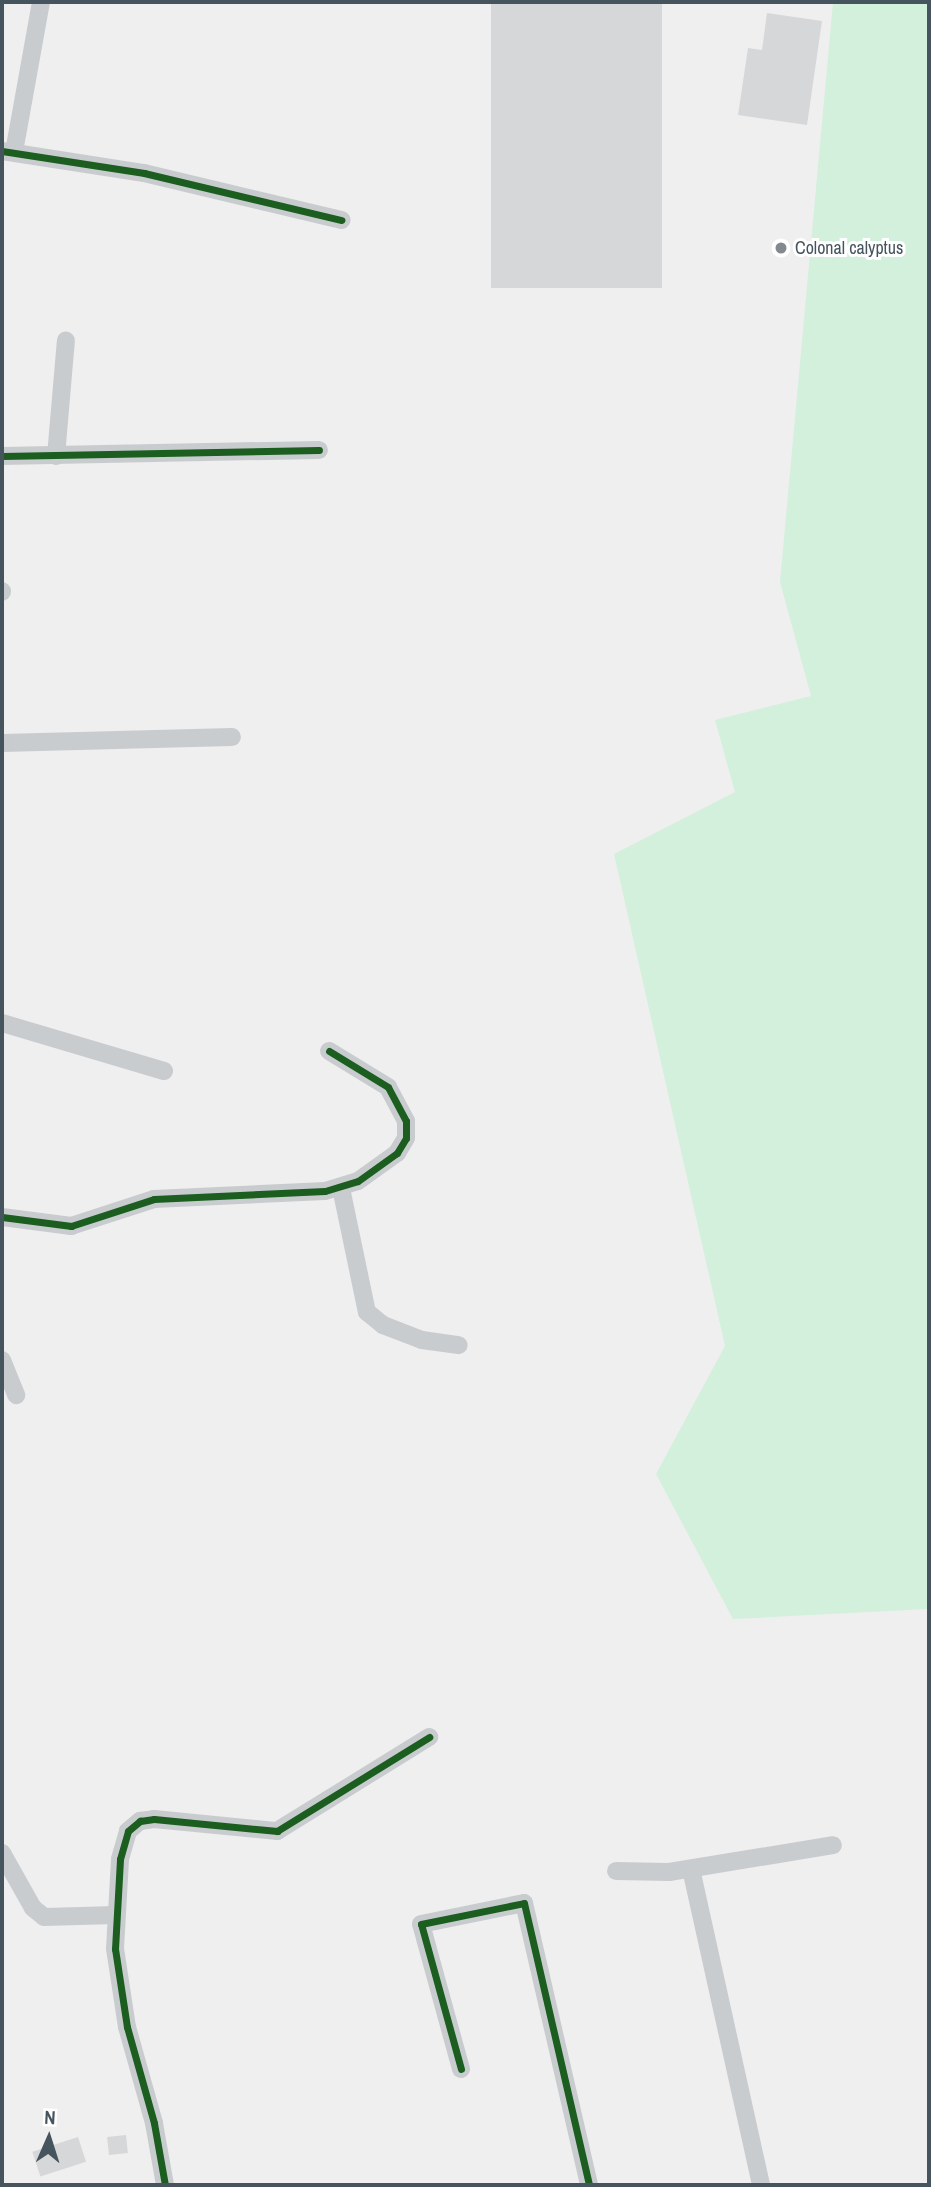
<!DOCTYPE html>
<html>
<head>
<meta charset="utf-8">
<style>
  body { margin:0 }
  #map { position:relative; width:931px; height:2187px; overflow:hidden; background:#f0efef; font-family:"Archivo Narrow",sans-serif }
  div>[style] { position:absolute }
  .green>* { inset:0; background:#d2f0dc }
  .building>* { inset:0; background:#d6d7d8; transform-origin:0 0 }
  .minor>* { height:18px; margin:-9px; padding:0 9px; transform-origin:9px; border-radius:9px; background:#c9cccf }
  .cycleway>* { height:7px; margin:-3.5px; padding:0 3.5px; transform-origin:3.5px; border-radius:3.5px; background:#1b5e20 }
  .dots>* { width:19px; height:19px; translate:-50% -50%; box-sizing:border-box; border:4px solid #fff; border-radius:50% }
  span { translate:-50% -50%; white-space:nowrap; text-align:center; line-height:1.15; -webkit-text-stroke:6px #fff; paint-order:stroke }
  .poi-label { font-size:18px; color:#46545d }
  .left { translate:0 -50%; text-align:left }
  .frame { position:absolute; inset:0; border:4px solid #46545d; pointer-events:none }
  .north { position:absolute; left:14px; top:2103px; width:70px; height:70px; -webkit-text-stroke:5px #fff; paint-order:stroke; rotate:3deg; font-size:19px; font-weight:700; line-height:28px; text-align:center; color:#46545d }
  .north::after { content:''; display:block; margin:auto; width:24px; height:32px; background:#46545d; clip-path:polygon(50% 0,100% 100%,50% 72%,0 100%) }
</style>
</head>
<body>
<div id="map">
  <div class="green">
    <div style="clip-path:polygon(833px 2px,929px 2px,929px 1609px,733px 1619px,656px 1474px,725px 1346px,614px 854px,735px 792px,715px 720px,811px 696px,780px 582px)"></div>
  </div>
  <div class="building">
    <div style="left:491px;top:2px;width:171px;height:286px"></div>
    <div style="clip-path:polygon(767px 13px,822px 21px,807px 125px,738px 115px,748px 48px,762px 50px)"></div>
    <div style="left:126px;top:2135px;width:18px;height:19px;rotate:84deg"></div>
    <div style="left:78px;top:2137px;width:26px;height:48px;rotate:72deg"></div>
  </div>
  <div class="minor">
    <div style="left:2px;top:151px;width:144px;rotate:8.8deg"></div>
    <div style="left:144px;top:173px;width:203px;rotate:13.4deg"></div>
    <div style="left:14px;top:152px;width:152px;rotate:-79.8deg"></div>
    <div style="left:2px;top:456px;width:317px;rotate:-1.1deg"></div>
    <div style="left:56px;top:456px;width:116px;rotate:-85.1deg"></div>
    <div style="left:2px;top:591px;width:1px;rotate:90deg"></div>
    <div style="left:2px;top:743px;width:230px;rotate:-1.5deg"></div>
    <div style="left:2px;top:1023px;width:169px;rotate:16.5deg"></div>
    <div style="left:341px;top:1188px;width:127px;rotate:78.2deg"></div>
    <div style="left:367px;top:1312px;width:21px;rotate:39deg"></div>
    <div style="left:383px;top:1325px;width:42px;rotate:21deg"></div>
    <div style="left:422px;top:1340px;width:37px;rotate:8deg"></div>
    <div style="left:2px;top:1217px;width:70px;rotate:7.4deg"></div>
    <div style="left:71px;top:1226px;width:87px;rotate:-18deg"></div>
    <div style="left:154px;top:1199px;width:171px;rotate:-2.7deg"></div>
    <div style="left:325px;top:1191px;width:34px;rotate:-17deg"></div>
    <div style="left:358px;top:1181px;width:48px;rotate:-35.7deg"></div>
    <div style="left:397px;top:1153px;width:17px;rotate:-59deg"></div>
    <div style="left:406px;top:1138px;width:17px;rotate:-90deg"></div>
    <div style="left:406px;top:1121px;width:38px;rotate:-118deg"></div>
    <div style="left:388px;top:1087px;width:69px;rotate:-148.6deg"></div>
    <div style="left:2px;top:1360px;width:38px;rotate:68deg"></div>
    <div style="left:2px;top:1853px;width:63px;rotate:60.6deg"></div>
    <div style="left:33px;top:1908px;width:14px;rotate:39deg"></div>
    <div style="left:44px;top:1917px;width:71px;rotate:-1.6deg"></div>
    <div style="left:691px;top:1869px;width:324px;rotate:77.5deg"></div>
    <div style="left:616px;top:1871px;width:53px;rotate:1.1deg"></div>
    <div style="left:669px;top:1872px;width:166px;rotate:-9.3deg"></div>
    <div style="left:461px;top:2069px;width:150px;rotate:-105.4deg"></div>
    <div style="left:421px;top:1924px;width:105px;rotate:-11.5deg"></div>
    <div style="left:524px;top:1903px;width:289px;rotate:77deg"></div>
    <div style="left:165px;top:2185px;width:63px;rotate:-100.1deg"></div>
    <div style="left:154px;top:2123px;width:100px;rotate:-105.7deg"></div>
    <div style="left:127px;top:2027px;width:79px;rotate:-98.7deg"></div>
    <div style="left:115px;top:1949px;width:90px;rotate:-86.8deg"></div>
    <div style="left:120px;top:1859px;width:29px;rotate:-74deg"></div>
    <div style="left:128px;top:1831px;width:16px;rotate:-40deg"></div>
    <div style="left:140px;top:1821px;width:14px;rotate:-8deg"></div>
    <div style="left:154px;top:1819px;width:124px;rotate:5.6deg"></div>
    <div style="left:277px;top:1831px;width:179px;rotate:-31.7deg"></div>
  </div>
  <div class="cycleway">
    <div style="left:2px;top:151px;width:144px;rotate:8.8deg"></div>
    <div style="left:144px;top:173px;width:203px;rotate:13.4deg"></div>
    <div style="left:2px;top:456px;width:317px;rotate:-1.1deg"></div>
    <div style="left:2px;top:1217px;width:70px;rotate:7.4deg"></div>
    <div style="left:71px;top:1226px;width:87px;rotate:-18deg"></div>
    <div style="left:154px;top:1199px;width:171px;rotate:-2.7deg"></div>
    <div style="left:325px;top:1191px;width:34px;rotate:-17deg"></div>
    <div style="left:358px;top:1181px;width:48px;rotate:-35.7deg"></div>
    <div style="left:397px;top:1153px;width:17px;rotate:-59deg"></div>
    <div style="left:406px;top:1138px;width:17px;rotate:-90deg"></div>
    <div style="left:406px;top:1121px;width:38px;rotate:-118deg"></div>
    <div style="left:388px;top:1087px;width:69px;rotate:-148.6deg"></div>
    <div style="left:461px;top:2069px;width:150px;rotate:-105.4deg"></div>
    <div style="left:421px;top:1924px;width:105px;rotate:-11.5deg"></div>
    <div style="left:524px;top:1903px;width:289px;rotate:77deg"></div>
    <div style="left:165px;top:2185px;width:63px;rotate:-100.1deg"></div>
    <div style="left:154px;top:2123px;width:100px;rotate:-105.7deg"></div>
    <div style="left:127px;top:2027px;width:79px;rotate:-98.7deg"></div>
    <div style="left:115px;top:1949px;width:90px;rotate:-86.8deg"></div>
    <div style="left:120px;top:1859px;width:29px;rotate:-74deg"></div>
    <div style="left:128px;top:1831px;width:16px;rotate:-40deg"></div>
    <div style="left:140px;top:1821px;width:14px;rotate:-8deg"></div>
    <div style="left:154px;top:1819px;width:124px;rotate:5.6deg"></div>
    <div style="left:277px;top:1831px;width:179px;rotate:-31.7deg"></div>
  </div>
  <div class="dots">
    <div style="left:781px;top:248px;background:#828a90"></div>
  </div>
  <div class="poi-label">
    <span class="left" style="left:795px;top:248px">Colonal calyptus</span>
  </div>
  <div class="frame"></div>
  <div class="north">N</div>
</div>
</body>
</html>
